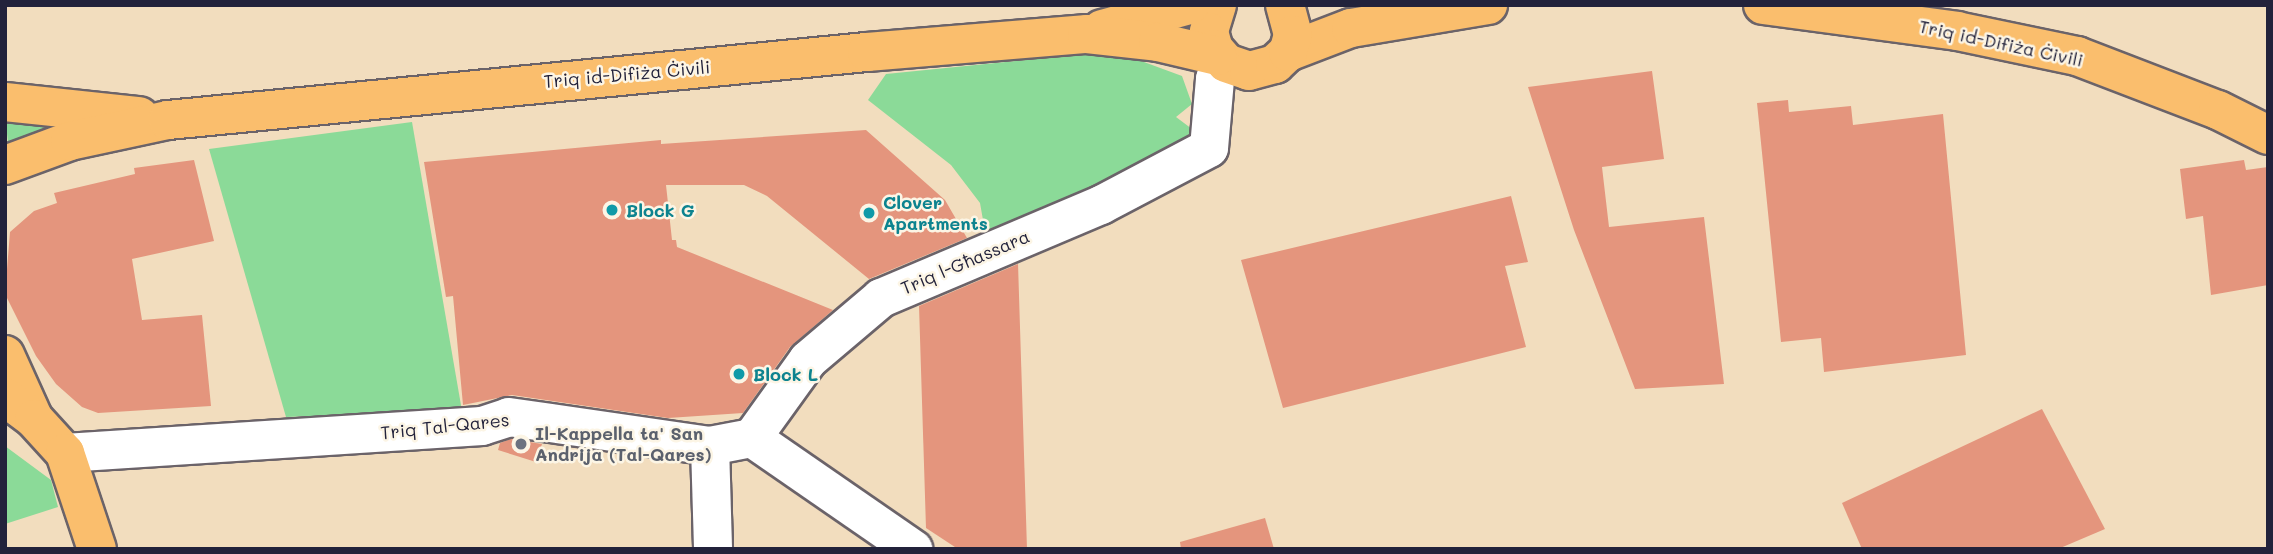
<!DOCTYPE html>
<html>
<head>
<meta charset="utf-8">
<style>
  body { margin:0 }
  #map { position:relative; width:2273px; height:554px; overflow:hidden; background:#f2ddbe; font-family:Mali,sans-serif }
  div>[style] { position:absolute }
  .green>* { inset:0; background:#8bda98 }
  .building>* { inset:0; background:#e4957d }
  .roads { filter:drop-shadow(2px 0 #6b6369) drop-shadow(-2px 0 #6b6369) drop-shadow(0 2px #6b6369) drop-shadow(0 -2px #6b6369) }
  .minor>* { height:38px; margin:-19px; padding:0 19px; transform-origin:19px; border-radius:19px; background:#fff }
  .major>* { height:38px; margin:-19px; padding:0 19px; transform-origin:19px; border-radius:19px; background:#fabe6d }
  .dots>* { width:19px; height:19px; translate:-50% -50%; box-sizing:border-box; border:4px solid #fcf5e5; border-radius:50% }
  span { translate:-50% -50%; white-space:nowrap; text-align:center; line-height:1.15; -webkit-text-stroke:5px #fcf5e5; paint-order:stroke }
  .street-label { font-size:18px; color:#22223b }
  .culture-label { font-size:18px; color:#0d838f; font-weight:700 }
  .left { translate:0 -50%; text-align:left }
  .worship-label { font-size:18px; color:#5b616d; font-weight:700 }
  .frame { position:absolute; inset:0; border:7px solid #22223b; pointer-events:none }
</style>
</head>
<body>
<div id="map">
  <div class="green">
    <div style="clip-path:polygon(1114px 51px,1182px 76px,1192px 104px,1176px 117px,1192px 129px,1187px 138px,1092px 197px,986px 237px,980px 203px,951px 165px,868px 100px,886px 74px)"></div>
    <div style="clip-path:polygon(5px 115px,56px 124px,8px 143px)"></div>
    <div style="clip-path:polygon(412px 122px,462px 411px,286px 417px,209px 149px)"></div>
    <div style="clip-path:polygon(5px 446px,51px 480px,58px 507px,5px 524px)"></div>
  </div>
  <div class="building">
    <div style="clip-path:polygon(1652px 71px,1664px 159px,1602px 167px,1609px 227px,1704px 217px,1724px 384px,1635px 389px,1574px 230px,1528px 87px)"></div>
    <div style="clip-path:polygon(1788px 100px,1789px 112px,1851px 106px,1853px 125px,1943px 114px,1966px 355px,1824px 372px,1821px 338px,1781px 342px,1757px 103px)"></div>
    <div style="clip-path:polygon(866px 130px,945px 200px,967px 238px,869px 279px,767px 196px,744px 185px,666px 185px,672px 240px,676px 240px,677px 247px,833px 310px,790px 347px,743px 413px,668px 418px,512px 395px,463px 405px,453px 296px,446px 297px,424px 162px,661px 140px,661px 144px)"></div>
    <div style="clip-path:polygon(194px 160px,214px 241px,132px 259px,142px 320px,202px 315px,211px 406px,98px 413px,82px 407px,56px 384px,36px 356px,5px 294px,10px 232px,34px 211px,57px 203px,54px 193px,135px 174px,134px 168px)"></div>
    <div style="clip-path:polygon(2244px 160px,2246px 170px,2268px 167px,2268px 285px,2211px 295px,2203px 216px,2186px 219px,2180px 169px)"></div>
    <div style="clip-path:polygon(1511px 196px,1528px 262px,1505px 266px,1526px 347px,1283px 408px,1241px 260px)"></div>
    <div style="clip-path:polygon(1018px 264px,1027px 549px,958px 549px,926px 528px,919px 306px)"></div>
    <div style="clip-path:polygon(2042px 409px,2105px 529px,2058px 549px,1862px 549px,1842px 503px)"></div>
    <div style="clip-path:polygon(511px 439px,542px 444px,536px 462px,498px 450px,500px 443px)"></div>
    <div style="clip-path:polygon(1265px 518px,1274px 549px,1181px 549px,1180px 542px)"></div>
  </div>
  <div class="roads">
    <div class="minor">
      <div style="left:752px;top:438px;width:96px;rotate:-54.3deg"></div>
      <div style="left:808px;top:360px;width:96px;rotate:-40.3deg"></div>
      <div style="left:881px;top:298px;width:239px;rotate:-22.9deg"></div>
      <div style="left:1101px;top:205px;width:122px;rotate:-27.8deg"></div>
      <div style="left:1209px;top:148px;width:69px;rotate:-85deg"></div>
      <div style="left:1215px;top:79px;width:20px;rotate:-70deg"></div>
      <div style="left:710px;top:446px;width:103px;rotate:88.3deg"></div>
      <div style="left:65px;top:453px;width:418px;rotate:-3.7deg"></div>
      <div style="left:482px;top:426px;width:28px;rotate:-18deg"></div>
      <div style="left:509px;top:417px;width:203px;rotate:8.2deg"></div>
      <div style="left:710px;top:446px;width:43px;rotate:-10.8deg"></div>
      <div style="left:752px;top:438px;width:196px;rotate:34.6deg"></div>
    </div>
    <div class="major">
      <div style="left:1217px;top:5px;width:28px;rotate:107deg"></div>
      <div style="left:1209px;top:32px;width:18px;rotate:74deg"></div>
      <div style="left:1214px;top:49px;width:18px;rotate:49deg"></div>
      <div style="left:1226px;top:63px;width:24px;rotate:19deg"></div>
      <div style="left:1249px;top:71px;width:27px;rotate:-15deg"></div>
      <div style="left:1275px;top:64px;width:18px;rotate:-43deg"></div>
      <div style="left:1288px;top:52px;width:67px;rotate:-20.9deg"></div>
      <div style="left:1351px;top:28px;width:139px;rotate:-9.5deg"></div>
      <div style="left:1285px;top:5px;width:31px;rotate:75deg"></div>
      <div style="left:1293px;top:35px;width:18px;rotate:106deg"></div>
      <div style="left:1763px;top:5px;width:196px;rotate:7.6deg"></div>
      <div style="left:1957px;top:31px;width:123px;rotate:11.8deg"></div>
      <div style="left:2077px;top:56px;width:151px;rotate:21deg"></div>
      <div style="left:2218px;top:110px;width:56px;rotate:26.6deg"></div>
      <div style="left:1102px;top:29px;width:91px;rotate:-15.3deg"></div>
      <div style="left:5px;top:102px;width:135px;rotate:6deg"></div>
      <div style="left:5px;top:165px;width:69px;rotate:-20.3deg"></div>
      <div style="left:70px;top:141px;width:100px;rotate:-12.1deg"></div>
      <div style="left:168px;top:120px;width:702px;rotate:-5.56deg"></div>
      <div style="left:867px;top:52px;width:221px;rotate:-4.7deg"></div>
      <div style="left:1087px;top:34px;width:71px;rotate:6.4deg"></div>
      <div style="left:1158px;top:42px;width:61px;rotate:13.3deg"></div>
      <div style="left:5px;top:355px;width:68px;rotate:65.7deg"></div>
      <div style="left:5px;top:397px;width:36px;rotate:37deg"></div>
      <div style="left:34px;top:419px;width:46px;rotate:47.6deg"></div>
      <div style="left:65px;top:453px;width:101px;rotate:71.6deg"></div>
    </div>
  </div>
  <div class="dots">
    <div style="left:612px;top:210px;background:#0f9aa8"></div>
    <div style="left:869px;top:213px;background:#0f9aa8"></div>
    <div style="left:739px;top:374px;background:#0f9aa8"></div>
    <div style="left:521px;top:444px;background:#6b7280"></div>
  </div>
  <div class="street-label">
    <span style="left:2001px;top:43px;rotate:12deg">Triq id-Difiża Ċivili</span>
    <span style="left:627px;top:74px;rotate:-5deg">Triq id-Difiża Ċivili</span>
    <span style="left:965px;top:262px;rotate:-23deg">Triq l-Għassara</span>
    <span style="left:445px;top:426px;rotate:-6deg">Triq Tal-Qares</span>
  </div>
  <div class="culture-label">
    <span class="left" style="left:883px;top:213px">Clover<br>Apartments</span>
    <span class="left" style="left:626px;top:210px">Block G</span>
    <span class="left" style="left:753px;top:374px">Block L</span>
  </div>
  <div class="worship-label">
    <span class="left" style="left:535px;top:444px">Il-Kappella ta' San<br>Andrija (Tal-Qares)</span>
  </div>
  <div class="frame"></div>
</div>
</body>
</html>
